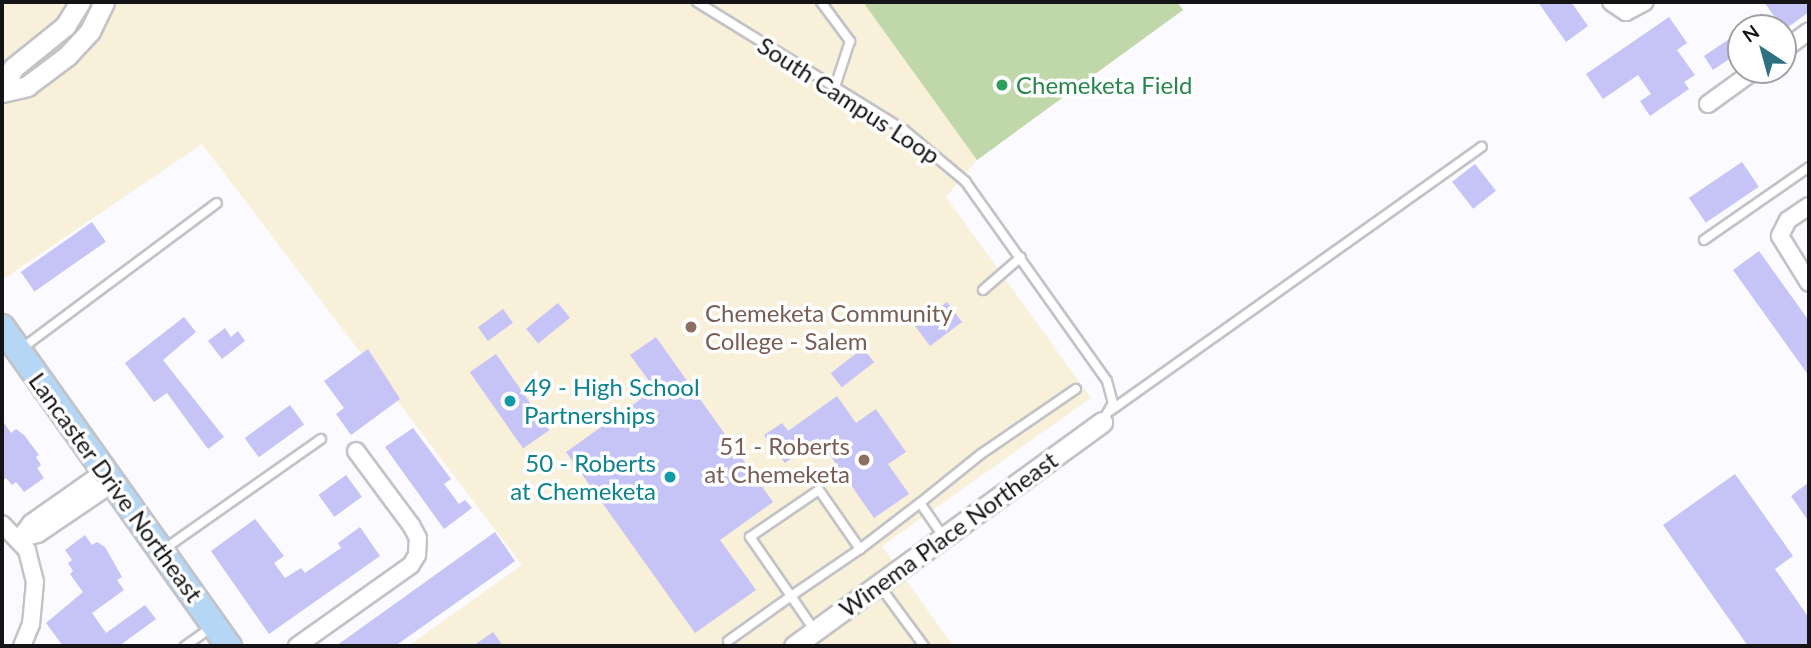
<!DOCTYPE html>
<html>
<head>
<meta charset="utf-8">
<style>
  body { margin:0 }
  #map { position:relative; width:1811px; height:648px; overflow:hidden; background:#fafaff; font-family:Lato,sans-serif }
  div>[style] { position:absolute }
  .education>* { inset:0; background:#f9f0da }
  .green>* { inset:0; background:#c0d7aa }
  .building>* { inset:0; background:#c6c3f6; transform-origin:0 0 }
  .roads { filter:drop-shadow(2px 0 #c3c3c7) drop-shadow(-2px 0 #c3c3c7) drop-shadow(0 2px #c3c3c7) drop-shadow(0 -2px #c3c3c7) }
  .service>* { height:8px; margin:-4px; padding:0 4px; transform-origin:4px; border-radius:4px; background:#fff }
  .minor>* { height:16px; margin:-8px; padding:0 8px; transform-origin:8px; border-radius:8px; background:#fff }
  .tertiary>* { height:19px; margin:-9.5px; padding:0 9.5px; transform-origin:9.5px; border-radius:9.5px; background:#fff }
  .primary>* { height:24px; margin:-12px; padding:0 12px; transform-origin:12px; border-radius:12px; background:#b5d6f4 }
  .dots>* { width:19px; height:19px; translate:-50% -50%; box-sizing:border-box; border:4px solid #fff; border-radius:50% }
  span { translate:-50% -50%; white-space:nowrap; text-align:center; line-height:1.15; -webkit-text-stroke:7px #fff; paint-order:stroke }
  .leisure-label { font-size:24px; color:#27864d }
  .left { translate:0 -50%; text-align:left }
  .street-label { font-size:24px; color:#141416 }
  .education-label { font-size:24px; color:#785e54 }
  .right { translate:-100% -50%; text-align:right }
  .culture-label { font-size:24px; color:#0d838f }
  .frame { position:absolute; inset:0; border:4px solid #141416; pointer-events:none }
  .north { position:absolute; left:1727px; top:14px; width:70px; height:70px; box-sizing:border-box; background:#fff; border:2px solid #a1a1a2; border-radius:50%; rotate:324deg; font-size:19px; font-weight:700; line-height:28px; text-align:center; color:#141416 }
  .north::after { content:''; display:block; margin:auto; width:24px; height:32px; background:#2e7282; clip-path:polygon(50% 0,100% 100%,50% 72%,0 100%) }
</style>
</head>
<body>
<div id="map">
  <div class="education">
    <div style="clip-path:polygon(2px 2px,1177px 2px,1183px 10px,977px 160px,946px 197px,1091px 398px,882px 546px,953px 646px,408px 646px,522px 565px,202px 144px,2px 280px)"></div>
  </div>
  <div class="green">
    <div style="clip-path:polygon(863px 2px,1177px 2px,1183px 10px,977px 160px)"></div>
  </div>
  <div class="building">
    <div style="clip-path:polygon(1538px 2px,1571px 2px,1588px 26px,1566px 42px)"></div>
    <div style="clip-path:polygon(1764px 2px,1809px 2px,1809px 12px,1784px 30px)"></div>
    <div style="clip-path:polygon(1669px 17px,1687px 43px,1677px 50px,1695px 75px,1684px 82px,1689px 89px,1650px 116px,1640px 101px,1651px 94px,1638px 75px,1603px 99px,1586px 74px)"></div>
    <div style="clip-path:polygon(1741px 31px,1741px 51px,1713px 70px,1704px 56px)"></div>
    <div style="left:1742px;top:162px;width:30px;height:64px;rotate:56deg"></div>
    <div style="left:1475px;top:164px;width:34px;height:29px;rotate:52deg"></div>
    <div style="left:92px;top:222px;width:24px;height:87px;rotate:55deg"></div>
    <div style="clip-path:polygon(1759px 251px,1809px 321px,1809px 376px,1733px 270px)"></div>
    <div style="left:947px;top:302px;width:25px;height:40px;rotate:53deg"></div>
    <div style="left:558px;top:303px;width:19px;height:41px;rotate:51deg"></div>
    <div style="left:503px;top:309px;width:17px;height:31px;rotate:54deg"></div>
    <div style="clip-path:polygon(184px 317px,196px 332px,163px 360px,224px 437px,208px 449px,167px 393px,154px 402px,125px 363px)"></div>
    <div style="clip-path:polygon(225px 328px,231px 337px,238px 331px,245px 341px,222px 359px,208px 341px)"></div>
    <div style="clip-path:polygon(656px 337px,773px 502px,720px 540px,756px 590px,695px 633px,566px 452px,655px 389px,630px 355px)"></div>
    <div style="left:863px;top:348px;width:18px;height:41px;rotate:52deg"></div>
    <div style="clip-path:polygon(368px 349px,400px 399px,351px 435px,336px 414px,344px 408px,324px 381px)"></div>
    <div style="left:496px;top:354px;width:93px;height:32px;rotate:55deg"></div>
    <div style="clip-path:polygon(837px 396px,856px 423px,876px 409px,906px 452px,888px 464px,909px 494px,874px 518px,818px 438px,785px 463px,764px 435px,782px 423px,788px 431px)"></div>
    <div style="left:290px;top:405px;width:24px;height:56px;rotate:54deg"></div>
    <div style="clip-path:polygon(2px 420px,11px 433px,16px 429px,24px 435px,39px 455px,36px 457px,41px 465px,37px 468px,44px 478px,24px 492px,16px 482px,12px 485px,6px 478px,2px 481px)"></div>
    <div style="clip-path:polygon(413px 428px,451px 479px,444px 484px,459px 504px,465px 500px,472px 508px,444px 529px,385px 447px)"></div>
    <div style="clip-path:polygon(1735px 474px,1793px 556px,1775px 569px,1809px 618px,1809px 646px,1748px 646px,1663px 525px)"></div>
    <div style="left:346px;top:475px;width:27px;height:34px;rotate:54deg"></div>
    <div style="clip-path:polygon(1809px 482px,1809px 522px,1791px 496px)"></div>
    <div style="clip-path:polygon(255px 519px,284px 556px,274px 563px,285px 578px,301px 568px,305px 573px,341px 548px,338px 543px,360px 527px,380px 556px,269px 634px,211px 551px)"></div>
    <div style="clip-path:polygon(495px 532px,515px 561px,504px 569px,395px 646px,336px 646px)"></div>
    <div style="clip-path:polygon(85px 535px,92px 545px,97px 542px,105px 547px,122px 577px,117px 580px,124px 590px,92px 613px,106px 633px,145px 605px,156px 619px,119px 646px,63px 646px,46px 623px,83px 592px,70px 574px,73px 571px,68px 563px,72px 560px,65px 550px)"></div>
    <div style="clip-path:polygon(493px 632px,503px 646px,473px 646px)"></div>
  </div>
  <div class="roads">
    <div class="service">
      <div style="left:697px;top:2px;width:243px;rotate:31.7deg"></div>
      <div style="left:904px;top:130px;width:80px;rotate:39.9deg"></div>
      <div style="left:965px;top:181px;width:245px;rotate:54.6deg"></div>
      <div style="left:1107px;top:381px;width:23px;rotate:75deg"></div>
      <div style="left:1113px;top:403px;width:22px;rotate:120deg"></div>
      <div style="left:821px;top:2px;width:49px;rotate:53.4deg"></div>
      <div style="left:850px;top:41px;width:48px;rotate:108.1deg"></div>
      <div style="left:1704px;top:240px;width:128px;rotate:-34.8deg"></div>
      <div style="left:983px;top:290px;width:50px;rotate:-41deg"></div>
      <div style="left:21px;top:349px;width:244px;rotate:-36.7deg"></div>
      <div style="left:1110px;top:411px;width:456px;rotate:-35.4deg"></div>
      <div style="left:819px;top:490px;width:72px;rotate:55.2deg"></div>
      <div style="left:860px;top:549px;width:83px;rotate:145.7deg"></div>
      <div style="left:791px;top:596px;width:72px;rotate:-124.8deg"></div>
      <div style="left:750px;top:537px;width:83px;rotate:-34.3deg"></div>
      <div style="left:920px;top:503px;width:78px;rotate:-38.8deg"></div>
      <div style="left:981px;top:454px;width:115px;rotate:-34.4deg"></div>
      <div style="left:860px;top:549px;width:76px;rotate:-37.5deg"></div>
      <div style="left:920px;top:503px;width:40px;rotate:55.1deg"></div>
      <div style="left:163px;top:550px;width:193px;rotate:-35.1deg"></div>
      <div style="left:879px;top:585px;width:76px;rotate:53.6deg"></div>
      <div style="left:728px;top:641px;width:77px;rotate:-35.5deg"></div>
      <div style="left:791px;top:596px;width:42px;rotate:55.6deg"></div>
      <div style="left:185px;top:646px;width:33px;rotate:-35deg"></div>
    </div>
    <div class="minor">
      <div style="left:1611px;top:2px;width:18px;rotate:34deg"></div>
      <div style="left:1626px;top:12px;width:21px;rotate:-28deg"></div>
      <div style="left:1783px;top:50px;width:32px;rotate:-36deg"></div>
      <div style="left:1708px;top:104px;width:58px;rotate:-35.9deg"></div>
      <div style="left:1809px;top:206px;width:25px;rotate:146deg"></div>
      <div style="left:1788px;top:220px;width:18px;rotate:117deg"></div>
      <div style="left:1780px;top:236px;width:55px;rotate:58.3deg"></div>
      <div style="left:2px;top:524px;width:36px;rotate:46deg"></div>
      <div style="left:27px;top:550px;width:33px;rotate:76deg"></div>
      <div style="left:35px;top:582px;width:42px;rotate:95.4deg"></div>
      <div style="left:31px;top:624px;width:24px;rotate:112deg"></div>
      <div style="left:19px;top:539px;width:20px;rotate:-15deg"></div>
      <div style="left:38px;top:534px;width:91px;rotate:-34.2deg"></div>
      <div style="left:19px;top:539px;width:20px;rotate:-53deg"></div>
      <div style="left:31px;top:523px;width:90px;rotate:-35.1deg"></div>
      <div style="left:297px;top:646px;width:140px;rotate:-35.4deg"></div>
      <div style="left:411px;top:565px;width:12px;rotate:-59deg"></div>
      <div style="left:417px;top:555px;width:17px;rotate:-87deg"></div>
      <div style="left:418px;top:538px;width:15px;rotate:-118deg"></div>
      <div style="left:411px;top:525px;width:92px;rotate:-126.6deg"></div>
    </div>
    <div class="tertiary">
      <div style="left:2px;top:89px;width:24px;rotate:-62deg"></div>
      <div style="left:13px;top:68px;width:67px;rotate:-38.9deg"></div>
      <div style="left:65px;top:26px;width:28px;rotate:-58deg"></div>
      <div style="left:2px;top:92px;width:26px;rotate:-13deg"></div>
      <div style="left:27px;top:86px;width:50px;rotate:-36.9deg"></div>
      <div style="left:67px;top:56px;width:34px;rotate:-47deg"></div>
      <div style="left:90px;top:31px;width:32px;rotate:-64deg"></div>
      <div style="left:794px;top:646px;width:381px;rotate:-36deg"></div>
    </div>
    <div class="primary">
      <div style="left:2px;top:327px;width:392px;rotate:54.6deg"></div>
    </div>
  </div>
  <div class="dots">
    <div style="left:1002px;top:85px;background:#2e9e5b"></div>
    <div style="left:691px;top:327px;background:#8d6e63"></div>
    <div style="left:510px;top:401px;background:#0f9aa8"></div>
    <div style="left:864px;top:460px;background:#8d6e63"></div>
    <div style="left:670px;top:477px;background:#0f9aa8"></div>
  </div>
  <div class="leisure-label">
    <span class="left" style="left:1016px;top:85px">Chemeketa Field</span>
  </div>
  <div class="street-label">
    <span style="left:849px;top:100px;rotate:33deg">South Campus Loop</span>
    <span style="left:116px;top:487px;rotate:54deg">Lancaster Drive Northeast</span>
    <span style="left:948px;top:534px;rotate:-36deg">Winema Place Northeast</span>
  </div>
  <div class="education-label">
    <span class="left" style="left:705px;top:327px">Chemeketa Community<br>College - Salem</span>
    <span class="right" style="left:850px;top:460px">51 - Roberts<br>at Chemeketa</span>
  </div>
  <div class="culture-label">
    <span class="left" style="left:524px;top:401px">49 - High School<br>Partnerships</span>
    <span class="right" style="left:656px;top:477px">50 - Roberts<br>at Chemeketa</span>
  </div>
  <div class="frame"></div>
  <div class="north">N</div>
</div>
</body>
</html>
